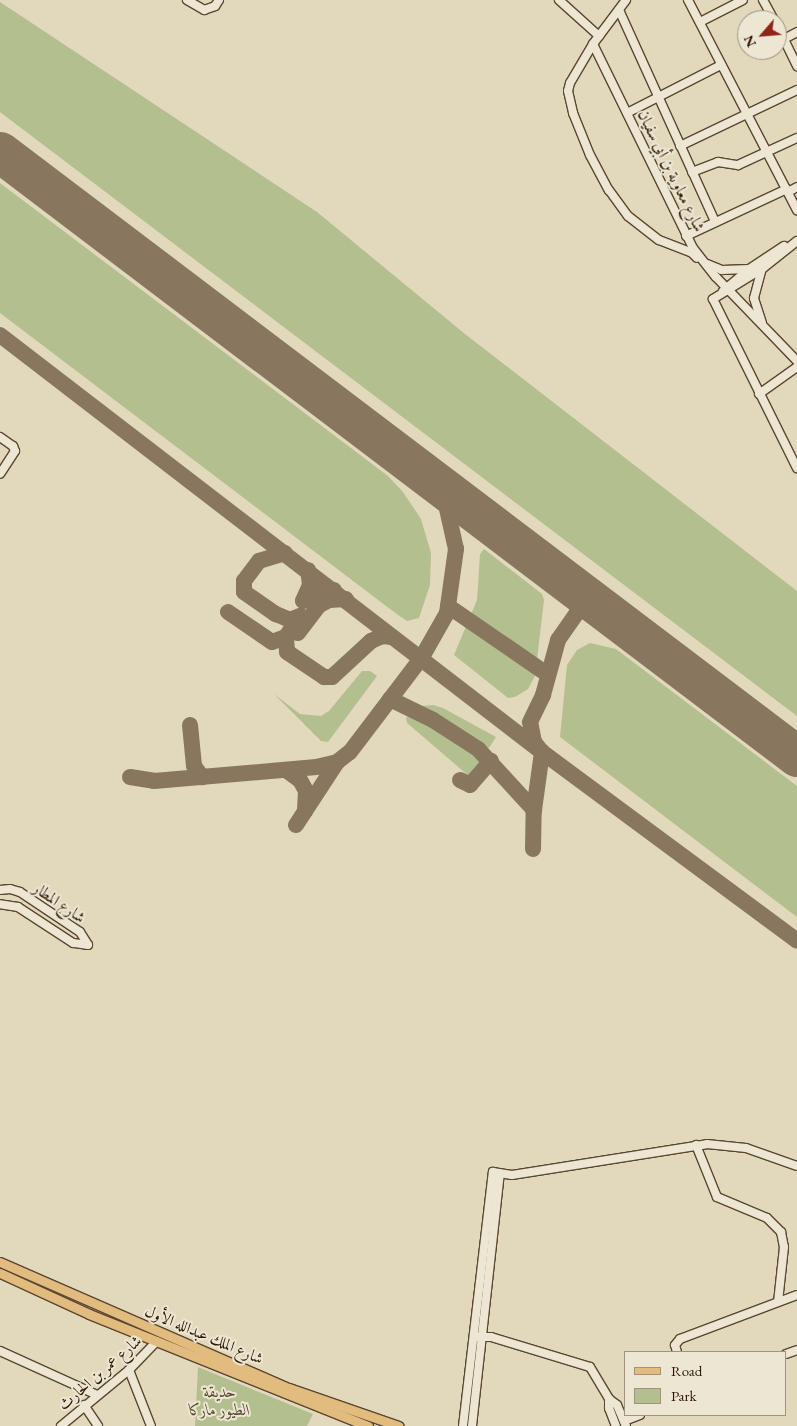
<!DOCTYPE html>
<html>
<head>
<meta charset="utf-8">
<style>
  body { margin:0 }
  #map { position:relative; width:797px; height:1426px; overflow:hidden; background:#e2d9bc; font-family:"EB Garamond",Amiri,serif }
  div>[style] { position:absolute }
  .green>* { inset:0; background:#b4bf90 }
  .taxiway>* { height:16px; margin:-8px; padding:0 8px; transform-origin:8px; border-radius:8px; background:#88775e }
  .runway>* { height:41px; margin:-20.5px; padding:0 20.5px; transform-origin:20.5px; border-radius:20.5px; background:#88775e }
  .roads { filter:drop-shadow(1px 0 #5a4630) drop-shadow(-1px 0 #5a4630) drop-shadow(0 1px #5a4630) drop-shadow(0 -1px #5a4630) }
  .minor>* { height:8px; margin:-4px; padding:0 4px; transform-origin:4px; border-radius:4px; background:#ece6d3 }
  .major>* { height:9px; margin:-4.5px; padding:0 4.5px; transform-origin:4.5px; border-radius:4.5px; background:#e1bc7e }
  span { translate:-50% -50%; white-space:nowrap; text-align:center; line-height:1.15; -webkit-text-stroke:4px #ece6d3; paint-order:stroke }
  .street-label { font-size:16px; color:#2d1501 }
  .park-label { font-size:16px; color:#56482c; font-style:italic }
  .legend { position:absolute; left:624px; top:1351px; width:162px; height:65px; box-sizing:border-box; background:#ece6d3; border:1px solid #a0927f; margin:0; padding:6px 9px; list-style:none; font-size:15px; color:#2d1501 }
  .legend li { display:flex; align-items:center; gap:10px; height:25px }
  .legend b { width:25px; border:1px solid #a0927f }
  .north { position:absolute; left:737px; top:10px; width:50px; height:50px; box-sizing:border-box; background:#ece6d3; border:1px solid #a0927f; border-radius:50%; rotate:243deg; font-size:14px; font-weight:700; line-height:20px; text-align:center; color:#2d1501 }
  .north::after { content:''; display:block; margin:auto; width:18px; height:22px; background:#8f2418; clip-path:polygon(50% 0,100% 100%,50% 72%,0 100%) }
</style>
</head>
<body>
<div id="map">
  <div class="green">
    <div style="clip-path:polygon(0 2px,317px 212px,465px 334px,797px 591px,797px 716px,0 112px)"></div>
    <div style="clip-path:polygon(0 183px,388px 476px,403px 492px,421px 519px,431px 553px,430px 585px,419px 618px,407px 621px,398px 615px,0 313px)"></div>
    <div style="clip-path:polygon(484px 549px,542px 594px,544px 600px,535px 676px,528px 689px,515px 697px,508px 698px,454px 655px,477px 600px,480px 554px)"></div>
    <div style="clip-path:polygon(590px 643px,616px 649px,797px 786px,797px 917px,560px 737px,567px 665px,577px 650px)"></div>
    <div style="clip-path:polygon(362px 671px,370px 671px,377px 676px,328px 742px,321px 741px,274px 694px,300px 714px,321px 716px,329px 711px)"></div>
    <div style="clip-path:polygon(433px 705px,443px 708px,496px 737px,489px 748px,482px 745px,421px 706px)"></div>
    <div style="clip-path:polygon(414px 711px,445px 724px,480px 748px,485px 754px,470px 777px,407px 723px,406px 718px)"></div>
    <div style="clip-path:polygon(198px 1367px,313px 1414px,307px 1426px,195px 1426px)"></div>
  </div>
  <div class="taxiway">
    <div style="left:0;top:335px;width:684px;rotate:37.57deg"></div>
    <div style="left:542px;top:752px;width:317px;rotate:36.5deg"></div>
    <div style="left:285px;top:553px;width:27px;rotate:163deg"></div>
    <div style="left:259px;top:561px;width:25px;rotate:127deg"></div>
    <div style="left:244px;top:581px;width:11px;rotate:90deg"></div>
    <div style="left:244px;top:592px;width:39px;rotate:35deg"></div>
    <div style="left:276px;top:614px;width:15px;rotate:23deg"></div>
    <div style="left:290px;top:620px;width:11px;rotate:-22deg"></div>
    <div style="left:300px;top:616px;width:25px;rotate:124deg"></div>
    <div style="left:286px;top:637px;width:15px;rotate:86deg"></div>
    <div style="left:287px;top:652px;width:45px;rotate:34deg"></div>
    <div style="left:324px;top:677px;width:8px"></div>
    <div style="left:332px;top:677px;width:53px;rotate:-42.7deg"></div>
    <div style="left:371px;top:641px;width:12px;rotate:-24deg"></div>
    <div style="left:382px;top:636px;width:10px;rotate:6deg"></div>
    <div style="left:308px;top:570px;width:15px;rotate:82deg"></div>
    <div style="left:310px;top:585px;width:17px;rotate:114deg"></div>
    <div style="left:303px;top:601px;width:15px;rotate:-37deg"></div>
    <div style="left:315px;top:592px;width:19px;rotate:-6deg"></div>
    <div style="left:448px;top:606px;width:120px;rotate:34.5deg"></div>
    <div style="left:228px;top:612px;width:53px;rotate:34.3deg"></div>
    <div style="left:272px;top:642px;width:15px;rotate:-20deg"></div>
    <div style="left:298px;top:633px;width:34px;rotate:-53deg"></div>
    <div style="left:318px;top:606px;width:13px;rotate:-29deg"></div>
    <div style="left:329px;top:600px;width:17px;rotate:-3deg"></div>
    <div style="left:390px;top:699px;width:48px;rotate:26deg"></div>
    <div style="left:433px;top:720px;width:54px;rotate:32.8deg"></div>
    <div style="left:478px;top:749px;width:83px;rotate:47.4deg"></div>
    <div style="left:190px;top:725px;width:41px;rotate:84.4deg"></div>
    <div style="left:194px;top:766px;width:14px;rotate:54deg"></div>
    <div style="left:286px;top:770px;width:17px;rotate:36deg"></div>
    <div style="left:300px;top:780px;width:13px;rotate:61deg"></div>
    <div style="left:306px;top:791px;width:20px;rotate:93deg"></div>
    <div style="left:130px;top:777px;width:24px;rotate:9deg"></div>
    <div style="left:154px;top:781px;width:163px;rotate:-4.9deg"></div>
    <div style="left:316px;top:767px;width:22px;rotate:-13deg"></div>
    <div style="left:337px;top:762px;width:16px;rotate:-38deg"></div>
    <div style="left:350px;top:752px;width:119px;rotate:-52.8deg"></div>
    <div style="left:422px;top:657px;width:51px;rotate:-60.4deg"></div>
    <div style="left:447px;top:613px;width:65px;rotate:-82deg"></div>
    <div style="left:456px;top:549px;width:64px;rotate:-102.7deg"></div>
    <div style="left:460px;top:780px;width:11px;rotate:27deg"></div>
    <div style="left:470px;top:785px;width:32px;rotate:-49deg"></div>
    <div style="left:296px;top:825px;width:75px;rotate:-56.9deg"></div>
    <div style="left:533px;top:849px;width:39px;rotate:-89deg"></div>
    <div style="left:534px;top:810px;width:59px;rotate:-82.1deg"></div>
    <div style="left:542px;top:752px;width:13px;rotate:-129deg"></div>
    <div style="left:534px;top:742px;width:20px;rotate:-101deg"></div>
    <div style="left:530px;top:722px;width:30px;rotate:-64deg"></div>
    <div style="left:543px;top:695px;width:57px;rotate:-74.7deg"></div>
    <div style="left:558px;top:640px;width:52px;rotate:-55.1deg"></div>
  </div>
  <div class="runway">
    <div style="left:0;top:152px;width:1000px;rotate:37.16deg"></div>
  </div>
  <div class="roads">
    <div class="minor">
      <div style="left:187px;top:0;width:20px;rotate:30deg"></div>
      <div style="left:204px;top:10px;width:12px;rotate:-20deg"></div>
      <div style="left:215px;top:6px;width:7px;rotate:-56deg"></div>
      <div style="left:559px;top:0;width:54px;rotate:42deg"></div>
      <div style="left:626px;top:0;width:55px;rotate:126.9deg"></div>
      <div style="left:593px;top:44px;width:227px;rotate:63.9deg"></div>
      <div style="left:693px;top:248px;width:37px;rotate:52deg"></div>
      <div style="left:716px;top:277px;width:117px;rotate:46deg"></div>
      <div style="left:688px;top:0;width:237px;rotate:62.6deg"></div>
      <div style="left:763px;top:0;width:23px;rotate:61deg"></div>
      <div style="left:619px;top:10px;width:233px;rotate:65.6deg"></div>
      <div style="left:700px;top:22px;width:48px;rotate:-27.1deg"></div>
      <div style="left:777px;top:25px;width:46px;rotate:64deg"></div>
      <div style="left:784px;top:39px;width:15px;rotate:-28deg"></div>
      <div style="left:593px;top:44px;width:45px;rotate:120.5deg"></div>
      <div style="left:570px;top:83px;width:8px;rotate:104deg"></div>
      <div style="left:568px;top:91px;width:23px;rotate:77deg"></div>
      <div style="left:573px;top:113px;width:45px;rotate:68deg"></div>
      <div style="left:590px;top:155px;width:40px;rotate:62deg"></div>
      <div style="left:609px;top:190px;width:32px;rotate:54deg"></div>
      <div style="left:628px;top:216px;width:39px;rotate:38deg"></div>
      <div style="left:659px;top:240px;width:34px;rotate:21deg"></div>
      <div style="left:691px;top:252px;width:8px;rotate:45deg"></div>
      <div style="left:627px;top:113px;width:106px;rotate:-27.1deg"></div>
      <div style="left:680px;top:146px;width:130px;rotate:-25.6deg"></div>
      <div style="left:692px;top:172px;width:28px;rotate:-21deg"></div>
      <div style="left:718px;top:162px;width:20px;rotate:9deg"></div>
      <div style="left:738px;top:165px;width:65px;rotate:-24.6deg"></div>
      <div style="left:788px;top:192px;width:10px;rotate:-29deg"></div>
      <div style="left:686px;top:236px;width:111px;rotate:-25deg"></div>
      <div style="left:797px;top:241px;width:43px;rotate:141.5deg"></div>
      <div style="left:763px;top:268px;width:59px;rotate:148.2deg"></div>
      <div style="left:713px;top:299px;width:189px;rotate:63.6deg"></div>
      <div style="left:707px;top:264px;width:16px;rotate:22deg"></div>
      <div style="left:722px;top:270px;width:27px;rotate:-2deg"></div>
      <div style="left:723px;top:291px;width:34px;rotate:-40deg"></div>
      <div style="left:749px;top:269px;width:42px;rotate:-33.3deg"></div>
      <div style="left:762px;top:323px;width:26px;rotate:-108deg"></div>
      <div style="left:754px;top:298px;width:30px;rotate:-75deg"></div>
      <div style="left:759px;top:394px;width:47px;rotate:-35.4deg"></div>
      <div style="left:0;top:437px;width:16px;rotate:35deg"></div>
      <div style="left:13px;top:446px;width:5px;rotate:68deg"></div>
      <div style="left:15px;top:451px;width:27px;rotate:123deg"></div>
      <div style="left:0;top:890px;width:10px;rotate:-6deg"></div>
      <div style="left:10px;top:889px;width:10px;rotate:17deg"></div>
      <div style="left:20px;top:892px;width:72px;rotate:33.7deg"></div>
      <div style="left:80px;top:932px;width:15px;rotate:58deg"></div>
      <div style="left:88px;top:945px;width:15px;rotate:-172deg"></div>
      <div style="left:73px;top:943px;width:66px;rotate:-146.8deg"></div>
      <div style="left:18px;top:907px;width:18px;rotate:-171deg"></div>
      <div style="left:696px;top:1145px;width:56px;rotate:68deg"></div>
      <div style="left:717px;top:1197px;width:54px;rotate:22.8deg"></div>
      <div style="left:767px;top:1218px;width:20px;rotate:45deg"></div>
      <div style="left:781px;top:1232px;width:15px;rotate:79deg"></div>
      <div style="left:784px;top:1247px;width:55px;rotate:96.2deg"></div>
      <div style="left:478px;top:1337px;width:13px"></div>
      <div style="left:491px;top:1337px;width:103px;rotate:16.9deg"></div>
      <div style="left:590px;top:1367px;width:37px;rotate:59deg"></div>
      <div style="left:609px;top:1399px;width:10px;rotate:37deg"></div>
      <div style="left:617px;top:1405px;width:23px;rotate:67deg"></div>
      <div style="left:0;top:1351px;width:107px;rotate:24.4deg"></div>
      <div style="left:677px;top:1352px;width:7px;rotate:-106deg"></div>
      <div style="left:675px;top:1345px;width:8px;rotate:-50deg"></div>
      <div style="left:680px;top:1339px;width:125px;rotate:-20.6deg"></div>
      <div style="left:786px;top:1354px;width:12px;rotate:-20deg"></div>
      <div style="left:129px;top:1370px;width:60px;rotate:68.6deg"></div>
      <div style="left:609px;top:1399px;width:9px;rotate:90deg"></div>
      <div style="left:609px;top:1408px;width:19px;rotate:69deg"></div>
      <div style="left:84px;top:1405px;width:25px;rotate:56deg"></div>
      <div style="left:624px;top:1421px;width:17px;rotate:-21deg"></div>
      <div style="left:61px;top:1426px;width:88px;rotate:-39.5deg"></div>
      <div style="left:129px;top:1370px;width:40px;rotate:-46deg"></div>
      <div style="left:463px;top:1426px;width:256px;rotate:-83.3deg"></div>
      <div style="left:493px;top:1172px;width:19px;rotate:9deg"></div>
      <div style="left:512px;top:1175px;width:197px;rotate:-9deg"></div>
      <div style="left:707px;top:1144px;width:39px;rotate:6deg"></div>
      <div style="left:746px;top:1148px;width:54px;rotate:19.4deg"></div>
      <div style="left:472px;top:1426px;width:254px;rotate:-83.7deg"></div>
    </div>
    <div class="major">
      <div style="left:0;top:1262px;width:315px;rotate:23.6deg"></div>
      <div style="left:289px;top:1388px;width:116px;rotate:19.1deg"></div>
      <div style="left:0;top:1273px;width:98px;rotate:24.7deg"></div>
      <div style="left:89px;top:1314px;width:301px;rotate:21.9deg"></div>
    </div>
  </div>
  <div class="street-label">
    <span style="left:671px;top:171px;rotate:64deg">شارع معاوية بن أبي سفيان</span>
    <span style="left:59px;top:903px;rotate:34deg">شارع المطار</span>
    <span style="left:204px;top:1335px;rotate:23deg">شارع الملك عبدالله الأول</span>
    <span style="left:100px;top:1373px;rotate:-41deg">شارع عمر بن الحارث</span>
  </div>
  <div class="park-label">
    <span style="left:220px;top:1401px">حديقة<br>الطيور ماركا</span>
  </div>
  <ul class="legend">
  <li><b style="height:6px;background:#e1bc7e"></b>Road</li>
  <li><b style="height:14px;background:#b4bf90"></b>Park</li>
  </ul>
  <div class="north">N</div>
</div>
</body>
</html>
